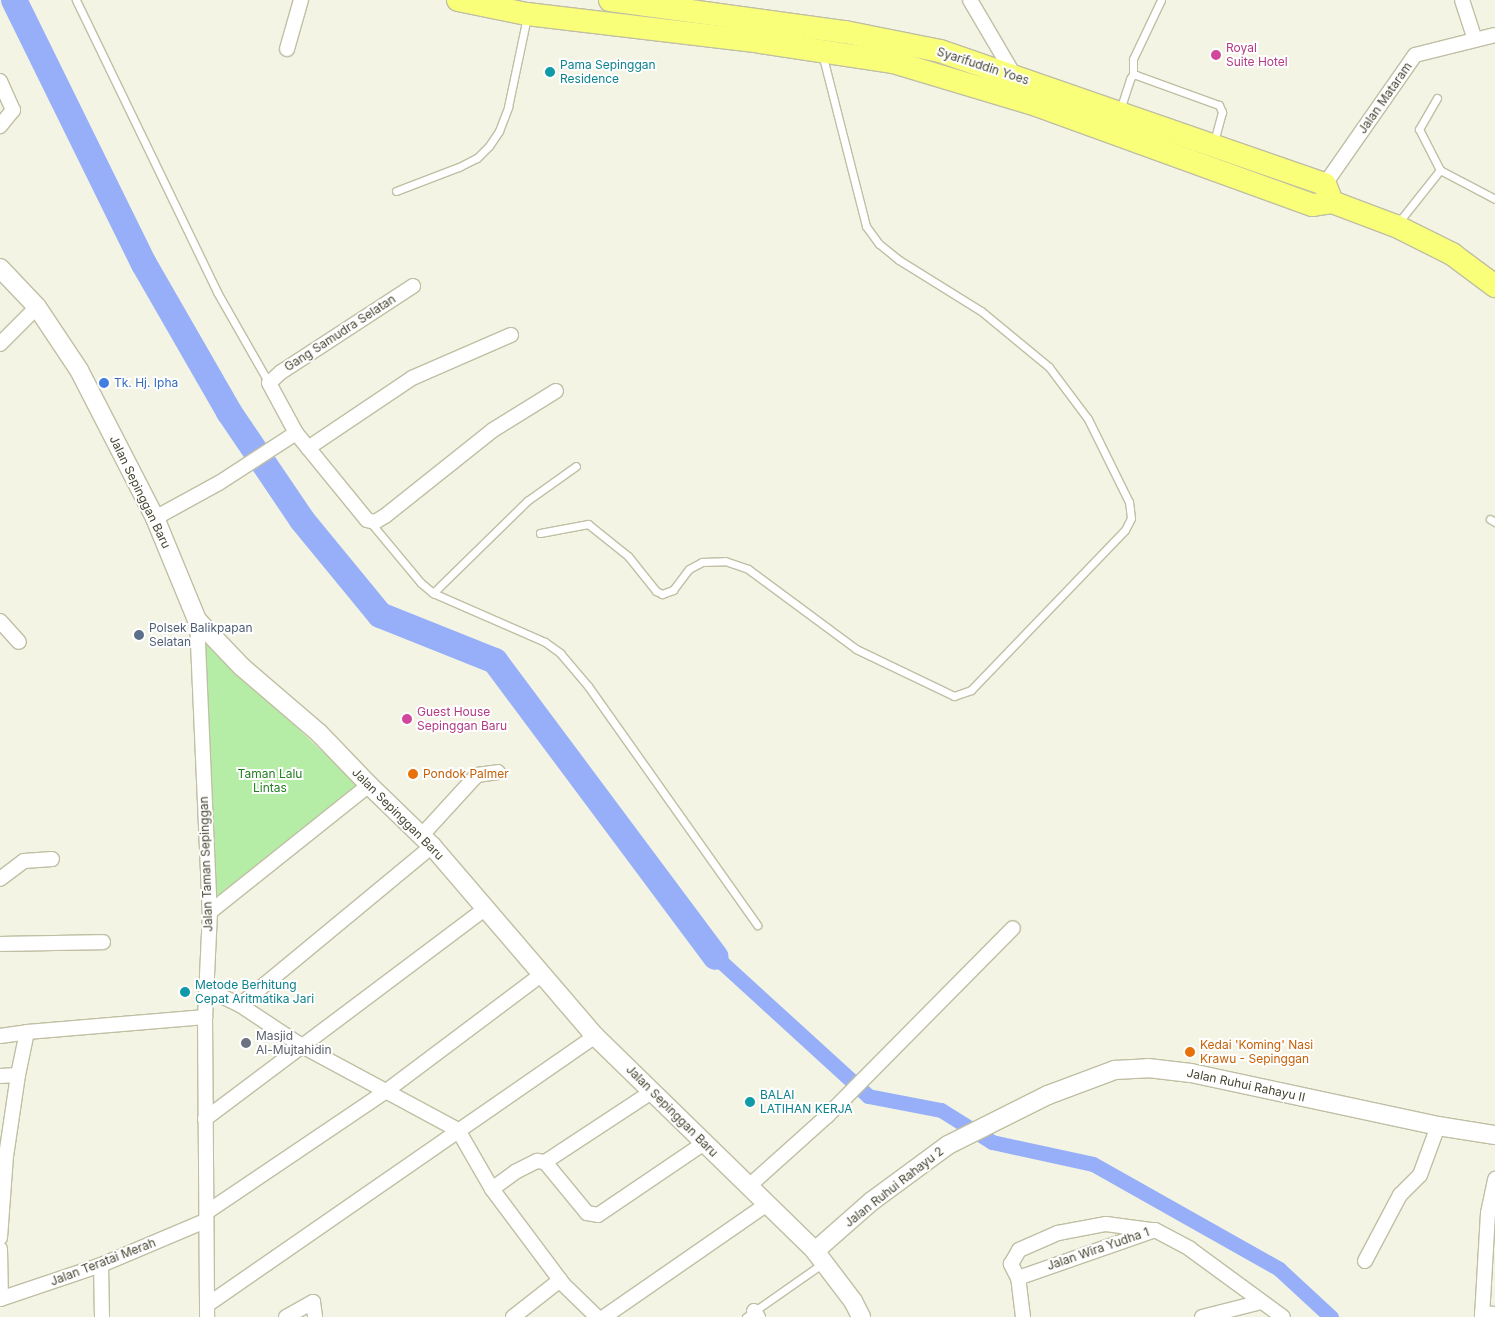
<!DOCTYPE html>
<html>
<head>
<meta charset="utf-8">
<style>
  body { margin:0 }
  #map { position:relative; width:1495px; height:1317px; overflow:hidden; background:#f3f4e3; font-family:Inter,sans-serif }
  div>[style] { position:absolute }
  .green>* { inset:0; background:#b5eda6 }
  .canal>* { height:15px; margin:-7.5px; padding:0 7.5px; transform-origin:7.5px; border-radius:7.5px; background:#97aff8 }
  .river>* { height:26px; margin:-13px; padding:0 13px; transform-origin:13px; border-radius:13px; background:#97aff8 }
  .roads { filter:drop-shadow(1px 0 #c0bfa4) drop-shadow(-1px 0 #c0bfa4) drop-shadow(0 1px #c0bfa4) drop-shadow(0 -1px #c0bfa4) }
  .service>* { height:7px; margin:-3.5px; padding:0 3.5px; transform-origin:3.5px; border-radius:3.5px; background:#fff }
  .minor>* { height:14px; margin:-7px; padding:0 7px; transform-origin:7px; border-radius:7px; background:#fff }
  .tertiary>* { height:18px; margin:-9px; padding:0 9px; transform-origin:9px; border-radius:9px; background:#fff }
  .trunk>* { height:22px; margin:-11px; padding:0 11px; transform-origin:11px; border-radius:11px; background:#faff79 }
  .dots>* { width:14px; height:14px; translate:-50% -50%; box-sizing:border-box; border:2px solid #fff; border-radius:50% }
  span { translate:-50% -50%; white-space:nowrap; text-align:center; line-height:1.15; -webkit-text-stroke:4px #fff; paint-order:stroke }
  .hotel-label { font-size:12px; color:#b23c85 }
  .left { translate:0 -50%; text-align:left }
  .culture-label { font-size:12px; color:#0d838f }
  .street-label { font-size:12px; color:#464532 }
  .shop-label { font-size:12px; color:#366cbe }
  .service-label { font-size:12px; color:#4e5e75 }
  .park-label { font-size:12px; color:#237e20 }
  .food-label { font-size:12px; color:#c56008 }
  .worship-label { font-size:12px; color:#5b616d }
</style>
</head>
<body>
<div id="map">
  <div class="green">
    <div style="clip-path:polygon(205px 641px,358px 785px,217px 896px)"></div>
  </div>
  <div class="canal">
    <div style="left:716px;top:957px;width:206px;rotate:42.4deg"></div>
    <div style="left:868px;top:1096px;width:74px;rotate:10.9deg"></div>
    <div style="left:941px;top:1110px;width:60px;rotate:32.1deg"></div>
    <div style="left:992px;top:1142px;width:103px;rotate:12.3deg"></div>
    <div style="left:1093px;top:1164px;width:214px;rotate:29.4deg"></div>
    <div style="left:1279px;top:1269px;width:71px;rotate:42.7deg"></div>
  </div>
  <div class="river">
    <div style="left:14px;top:0;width:294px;rotate:63.8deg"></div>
    <div style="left:144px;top:264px;width:171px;rotate:60.1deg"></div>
    <div style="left:229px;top:412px;width:130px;rotate:55.9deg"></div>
    <div style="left:302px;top:520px;width:123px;rotate:50.6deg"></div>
    <div style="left:380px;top:615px;width:124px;rotate:21.8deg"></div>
    <div style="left:495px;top:661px;width:369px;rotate:53.3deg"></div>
  </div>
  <div class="roads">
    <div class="service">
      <div style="left:76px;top:0;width:324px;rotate:64.2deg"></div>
      <div style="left:217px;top:292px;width:105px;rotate:60.3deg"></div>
      <div style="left:1133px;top:74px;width:15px;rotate:-90deg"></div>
      <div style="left:1133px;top:59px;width:65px;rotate:-64.6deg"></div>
      <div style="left:1437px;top:98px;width:36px;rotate:120deg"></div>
      <div style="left:1419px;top:129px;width:46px;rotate:62.9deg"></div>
      <div style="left:1440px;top:170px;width:62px;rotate:27.8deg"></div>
      <div style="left:1120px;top:110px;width:33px;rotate:-72deg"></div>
      <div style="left:1130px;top:79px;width:6px;rotate:-59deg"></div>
      <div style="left:1133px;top:74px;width:3px;rotate:18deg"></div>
      <div style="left:1136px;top:75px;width:88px;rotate:19.9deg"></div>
      <div style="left:1219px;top:105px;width:8px;rotate:67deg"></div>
      <div style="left:1222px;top:112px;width:31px;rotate:105deg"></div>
      <div style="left:396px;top:191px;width:67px;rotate:-20.9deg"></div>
      <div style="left:459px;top:167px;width:20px;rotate:-27deg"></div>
      <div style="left:477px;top:158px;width:17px;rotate:-45deg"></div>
      <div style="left:489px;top:146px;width:18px;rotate:-56deg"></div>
      <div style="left:499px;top:131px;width:26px;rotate:-69deg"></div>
      <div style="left:508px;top:107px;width:92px;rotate:-78.1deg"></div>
      <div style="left:1398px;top:223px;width:68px;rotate:-51.6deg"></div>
      <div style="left:1490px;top:519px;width:6px;rotate:31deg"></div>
      <div style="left:371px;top:523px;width:78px;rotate:50.2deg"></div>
      <div style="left:421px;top:583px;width:16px;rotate:40deg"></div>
      <div style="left:433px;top:593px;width:122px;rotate:23.6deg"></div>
      <div style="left:545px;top:642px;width:19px;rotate:36deg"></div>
      <div style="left:560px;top:653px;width:43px;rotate:49.7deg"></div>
      <div style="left:588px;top:686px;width:293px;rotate:54.7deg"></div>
      <div style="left:540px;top:533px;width:49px;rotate:-10.6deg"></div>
      <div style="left:588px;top:524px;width:51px;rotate:38.7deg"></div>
      <div style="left:628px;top:556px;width:45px;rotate:51.3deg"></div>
      <div style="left:656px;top:591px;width:7px;rotate:27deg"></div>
      <div style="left:662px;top:594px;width:12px;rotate:-20deg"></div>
      <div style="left:673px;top:590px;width:26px;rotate:-53deg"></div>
      <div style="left:689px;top:569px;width:15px;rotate:-28deg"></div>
      <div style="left:702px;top:562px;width:23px;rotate:-2deg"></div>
      <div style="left:725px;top:561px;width:24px;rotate:19deg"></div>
      <div style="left:748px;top:569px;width:134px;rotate:36.5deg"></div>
      <div style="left:856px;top:649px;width:109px;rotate:25.6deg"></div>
      <div style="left:954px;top:696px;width:18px;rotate:-19deg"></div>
      <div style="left:971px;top:690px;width:222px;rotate:-46.1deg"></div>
      <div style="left:1125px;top:530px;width:13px;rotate:-63deg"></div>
      <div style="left:1131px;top:518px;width:16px;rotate:-97deg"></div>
      <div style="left:1129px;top:502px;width:93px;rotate:-116.3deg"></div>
      <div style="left:1088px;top:419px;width:65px;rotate:-126.9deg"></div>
      <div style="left:1049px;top:367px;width:88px;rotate:-140.5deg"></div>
      <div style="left:981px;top:311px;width:97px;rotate:-148.1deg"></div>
      <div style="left:899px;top:260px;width:26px;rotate:-141deg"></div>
      <div style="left:879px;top:244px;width:22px;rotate:-126deg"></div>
      <div style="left:866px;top:226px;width:178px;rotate:-104.3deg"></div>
      <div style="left:433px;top:593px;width:132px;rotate:-44.4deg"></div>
      <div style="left:527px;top:501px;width:60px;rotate:-35.5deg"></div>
      <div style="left:746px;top:1317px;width:94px;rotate:-35deg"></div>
    </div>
    <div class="minor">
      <div style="left:970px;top:0;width:87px;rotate:59.6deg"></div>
      <div style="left:1462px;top:0;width:42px;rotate:72deg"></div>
      <div style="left:287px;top:49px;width:51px;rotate:-74.1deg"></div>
      <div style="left:0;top:81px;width:32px;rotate:66deg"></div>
      <div style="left:13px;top:110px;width:21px;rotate:129deg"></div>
      <div style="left:1325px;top:184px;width:157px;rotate:-55.1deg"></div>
      <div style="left:1415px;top:55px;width:82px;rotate:-14deg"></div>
      <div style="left:413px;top:286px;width:158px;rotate:146.9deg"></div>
      <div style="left:281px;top:372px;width:16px;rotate:137deg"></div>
      <div style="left:269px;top:383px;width:57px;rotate:61.6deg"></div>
      <div style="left:296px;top:433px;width:112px;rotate:50.8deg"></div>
      <div style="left:367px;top:520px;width:8px;rotate:14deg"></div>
      <div style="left:375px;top:522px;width:12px;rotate:-31deg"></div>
      <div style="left:385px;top:516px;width:138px;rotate:-38.5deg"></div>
      <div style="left:493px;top:430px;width:74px;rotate:-31.8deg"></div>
      <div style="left:0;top:344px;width:52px;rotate:-45deg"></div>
      <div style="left:308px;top:448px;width:125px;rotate:-33.9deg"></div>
      <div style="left:412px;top:378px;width:108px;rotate:-23.5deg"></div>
      <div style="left:155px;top:518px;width:73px;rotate:-28.7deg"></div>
      <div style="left:219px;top:483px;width:92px;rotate:-33deg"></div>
      <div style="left:197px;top:620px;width:292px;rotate:87.5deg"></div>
      <div style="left:210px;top:912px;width:105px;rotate:92.7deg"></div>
      <div style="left:205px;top:1017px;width:300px;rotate:89.6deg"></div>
      <div style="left:0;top:621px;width:28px;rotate:48deg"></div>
      <div style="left:422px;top:835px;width:81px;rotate:-47.5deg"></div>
      <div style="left:477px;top:775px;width:21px;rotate:-8deg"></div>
      <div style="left:0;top:879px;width:30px;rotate:-37deg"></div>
      <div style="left:24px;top:861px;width:28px;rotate:-4deg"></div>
      <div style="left:210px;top:912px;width:203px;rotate:-38.6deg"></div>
      <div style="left:0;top:944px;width:103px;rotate:-1.1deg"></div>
      <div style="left:206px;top:989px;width:38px;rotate:25deg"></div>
      <div style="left:240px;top:1005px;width:74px;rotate:33.5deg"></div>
      <div style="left:302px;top:1046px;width:177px;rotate:28.3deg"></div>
      <div style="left:458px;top:1130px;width:68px;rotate:60deg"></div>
      <div style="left:492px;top:1189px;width:119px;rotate:53.2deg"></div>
      <div style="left:563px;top:1284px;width:47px;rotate:44.1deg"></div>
      <div style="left:240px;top:1005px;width:249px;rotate:-39.6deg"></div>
      <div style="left:0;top:1036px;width:27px;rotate:-8deg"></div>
      <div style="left:18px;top:1075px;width:44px;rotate:-78.2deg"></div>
      <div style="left:27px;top:1032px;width:179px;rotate:-4.8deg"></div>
      <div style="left:0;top:1076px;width:18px;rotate:-3deg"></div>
      <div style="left:18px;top:1075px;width:82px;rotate:98.4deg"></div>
      <div style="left:6px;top:1156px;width:82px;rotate:94.2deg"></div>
      <div style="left:205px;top:1119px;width:351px;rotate:-36.9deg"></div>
      <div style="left:545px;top:1162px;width:129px;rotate:-33.3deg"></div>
      <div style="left:749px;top:1186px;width:105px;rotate:-41.9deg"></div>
      <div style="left:827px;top:1116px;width:264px;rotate:-45.3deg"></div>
      <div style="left:492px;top:1189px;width:29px;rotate:-36deg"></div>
      <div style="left:515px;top:1172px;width:25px;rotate:-27deg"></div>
      <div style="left:537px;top:1161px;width:8px;rotate:7deg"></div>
      <div style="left:545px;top:1162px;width:66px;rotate:50.5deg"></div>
      <div style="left:587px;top:1213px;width:11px;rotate:10deg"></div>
      <div style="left:598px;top:1215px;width:127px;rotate:-34.1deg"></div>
      <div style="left:207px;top:1212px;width:215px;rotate:-34deg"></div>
      <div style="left:385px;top:1092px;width:196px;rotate:-36.9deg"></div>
      <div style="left:0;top:1249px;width:50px;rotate:88.9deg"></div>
      <div style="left:1365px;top:1261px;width:75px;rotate:-62.1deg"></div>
      <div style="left:1400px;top:1195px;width:28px;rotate:-45deg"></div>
      <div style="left:1420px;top:1175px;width:52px;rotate:-69.8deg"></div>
      <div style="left:101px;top:1265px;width:52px;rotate:88.9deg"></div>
      <div style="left:1018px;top:1278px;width:16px;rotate:-117deg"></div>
      <div style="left:1011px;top:1264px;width:16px;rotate:-60deg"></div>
      <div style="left:1019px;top:1250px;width:43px;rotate:-23.6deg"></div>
      <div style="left:1058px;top:1233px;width:49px;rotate:-10.6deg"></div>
      <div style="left:1106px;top:1224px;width:45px;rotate:7.6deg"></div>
      <div style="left:0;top:1299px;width:107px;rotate:-18.6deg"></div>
      <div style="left:101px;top:1265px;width:113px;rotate:-22.9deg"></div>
      <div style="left:207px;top:1305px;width:472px;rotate:-34.7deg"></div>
      <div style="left:754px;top:1311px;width:7px;rotate:56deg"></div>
      <div style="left:1482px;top:1313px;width:13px;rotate:4deg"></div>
      <div style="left:286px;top:1317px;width:31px;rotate:-29deg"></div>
      <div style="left:313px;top:1302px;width:15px;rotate:82deg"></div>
      <div style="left:513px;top:1317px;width:60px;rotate:-38.2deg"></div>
      <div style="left:604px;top:1317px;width:198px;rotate:-34.7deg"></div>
      <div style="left:1023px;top:1317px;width:39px;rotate:-97deg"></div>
      <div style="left:1018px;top:1278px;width:145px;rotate:-19.3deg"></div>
      <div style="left:1155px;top:1230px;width:40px;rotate:28deg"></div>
      <div style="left:1190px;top:1249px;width:115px;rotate:36.2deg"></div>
      <div style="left:1202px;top:1317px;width:61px;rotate:-14.3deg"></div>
      <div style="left:1482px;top:1317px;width:104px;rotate:-86.7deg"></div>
      <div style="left:1488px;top:1213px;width:35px;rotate:-78deg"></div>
    </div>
    <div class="tertiary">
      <div style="left:0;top:268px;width:54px;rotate:46.5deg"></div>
      <div style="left:37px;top:307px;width:76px;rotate:56.3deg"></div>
      <div style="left:79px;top:370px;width:166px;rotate:62.8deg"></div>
      <div style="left:155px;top:518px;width:110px;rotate:67.6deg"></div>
      <div style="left:197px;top:620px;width:65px;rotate:46.2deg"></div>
      <div style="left:242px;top:667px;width:101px;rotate:40.6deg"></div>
      <div style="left:319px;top:733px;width:72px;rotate:46.1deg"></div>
      <div style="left:369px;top:785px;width:88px;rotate:44.1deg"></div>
      <div style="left:432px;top:846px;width:250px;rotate:49.4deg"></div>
      <div style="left:595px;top:1036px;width:308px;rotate:44.3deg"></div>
      <div style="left:815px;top:1251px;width:63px;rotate:52.8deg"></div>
      <div style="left:853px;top:1301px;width:18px;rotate:63deg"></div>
      <div style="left:815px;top:1251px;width:76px;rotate:-41.3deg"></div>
      <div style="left:872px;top:1201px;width:94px;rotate:-36.4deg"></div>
      <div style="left:948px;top:1145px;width:112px;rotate:-26.6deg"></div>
      <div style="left:1048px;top:1095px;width:72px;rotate:-20.5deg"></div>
      <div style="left:1115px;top:1070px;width:33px;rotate:-3deg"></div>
      <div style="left:1148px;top:1068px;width:43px;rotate:6.6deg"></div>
      <div style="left:1191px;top:1073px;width:253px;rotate:12.1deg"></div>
      <div style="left:1438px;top:1126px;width:58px;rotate:9deg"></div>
    </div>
    <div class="trunk">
      <div style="left:458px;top:0;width:70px;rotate:11.5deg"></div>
      <div style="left:527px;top:14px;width:236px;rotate:6.8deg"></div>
      <div style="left:761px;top:42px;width:134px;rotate:8.6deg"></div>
      <div style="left:893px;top:62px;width:149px;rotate:16.7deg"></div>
      <div style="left:1036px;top:105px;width:294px;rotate:19.9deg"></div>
      <div style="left:1313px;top:205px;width:19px;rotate:-9deg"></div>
      <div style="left:610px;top:0;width:237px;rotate:7.8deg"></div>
      <div style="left:845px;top:32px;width:97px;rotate:11.3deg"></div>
      <div style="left:940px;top:51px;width:407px;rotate:19.1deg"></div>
      <div style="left:1325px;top:184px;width:19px;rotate:69deg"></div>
      <div style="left:1332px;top:202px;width:68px;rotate:20.6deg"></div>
      <div style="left:1396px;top:226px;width:63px;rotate:26.6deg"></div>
      <div style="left:1452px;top:254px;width:54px;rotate:36.7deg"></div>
    </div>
  </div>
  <div class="dots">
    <div style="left:1216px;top:55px;background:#d1479c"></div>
    <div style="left:550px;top:72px;background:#0f9aa8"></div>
    <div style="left:104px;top:383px;background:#3f7fe0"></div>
    <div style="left:139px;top:635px;background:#5c6f8a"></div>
    <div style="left:407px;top:719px;background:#d1479c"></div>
    <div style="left:413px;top:774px;background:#e8710a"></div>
    <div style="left:185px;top:992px;background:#0f9aa8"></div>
    <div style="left:246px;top:1043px;background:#6b7280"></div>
    <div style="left:1190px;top:1052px;background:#e8710a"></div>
    <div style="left:750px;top:1102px;background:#0f9aa8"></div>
  </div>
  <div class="hotel-label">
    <span class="left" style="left:1226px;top:55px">Royal<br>Suite Hotel</span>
    <span class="left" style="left:417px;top:719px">Guest House<br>Sepinggan Baru</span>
  </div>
  <div class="culture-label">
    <span class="left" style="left:560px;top:72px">Pama Sepinggan<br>Residence</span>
    <span class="left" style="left:195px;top:992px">Metode Berhitung<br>Cepat Aritmatika Jari</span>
    <span class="left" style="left:760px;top:1102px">BALAI<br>LATIHAN KERJA</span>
  </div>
  <div class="street-label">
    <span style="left:983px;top:66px;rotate:18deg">Syarifuddin Yoes</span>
    <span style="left:1385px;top:98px;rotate:-55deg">Jalan Mataram</span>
    <span style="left:340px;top:333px;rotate:-33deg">Gang Samudra Selatan</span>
    <span style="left:140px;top:492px;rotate:64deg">Jalan Sepinggan Baru</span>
    <span style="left:398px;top:814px;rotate:45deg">Jalan Sepinggan Baru</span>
    <span style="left:206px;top:864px;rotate:-92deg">Jalan Taman Sepinggan</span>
    <span style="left:1246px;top:1085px;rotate:12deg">Jalan Ruhui Rahayu II</span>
    <span style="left:672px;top:1111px;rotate:45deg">Jalan Sepinggan Baru</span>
    <span style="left:894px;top:1187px;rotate:-38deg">Jalan Ruhui Rahayu 2</span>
    <span style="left:1098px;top:1249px;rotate:-19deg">Jalan Wira Yudha 1</span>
    <span style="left:103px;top:1262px;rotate:-21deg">Jalan Teratai Merah</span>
  </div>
  <div class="shop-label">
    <span class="left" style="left:114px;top:383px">Tk. Hj. Ipha</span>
  </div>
  <div class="service-label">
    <span class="left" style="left:149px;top:635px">Polsek Balikpapan<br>Selatan</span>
  </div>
  <div class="park-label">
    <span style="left:270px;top:781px">Taman Lalu<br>Lintas</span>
  </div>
  <div class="food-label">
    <span class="left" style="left:423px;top:774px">Pondok Palmer</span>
    <span class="left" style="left:1200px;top:1052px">Kedai 'Koming' Nasi<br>Krawu - Sepinggan</span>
  </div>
  <div class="worship-label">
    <span class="left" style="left:256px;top:1043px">Masjid<br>Al-Mujtahidin</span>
  </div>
</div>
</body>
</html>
